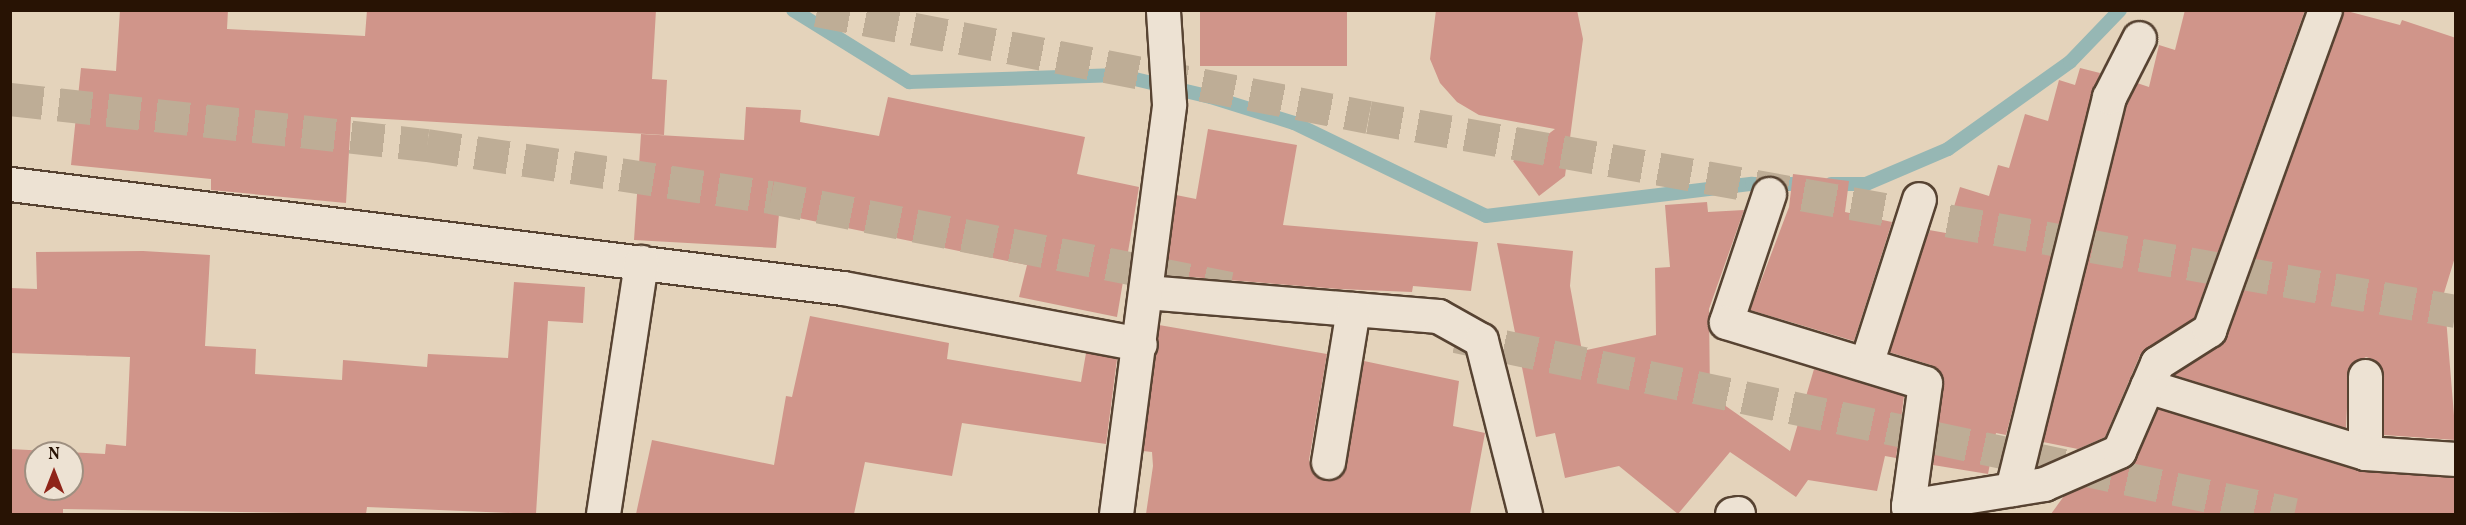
<!DOCTYPE html>
<html>
<head>
<meta charset="utf-8">
<style>
  body { margin:0 }
  #map { position:relative; width:2466px; height:525px; overflow:hidden; background:#e4d3bb; font-family:Vollkorn,serif }
  div>[style] { position:absolute }
  .stream>* { height:14px; margin:-7px; padding:0 7px; transform-origin:7px; border-radius:7px; background:#96b7b4 }
  .building>* { inset:0; background:#d0958a; transform-origin:0 0 }
  .motorway-tunnel>* { height:33px; margin-top:-16.5px; transform-origin:0; background:repeating-linear-gradient(90deg,#bead96 0 33px,transparent 0 49px) }
  .roads { filter:drop-shadow(2px 0 #574332) drop-shadow(-2px 0 #574332) drop-shadow(0 2px #574332) drop-shadow(0 -2px #574332) }
  .minor>* { height:33px; margin:-16.5px; padding:0 16.5px; transform-origin:16.5px; border-radius:16.5px; background:#ede2d3 }
  span { translate:-50% -50%; white-space:nowrap; text-align:center; line-height:1.15; -webkit-text-stroke:4.5px #ede2d3; paint-order:stroke }
  .frame { position:absolute; inset:0; border:12px solid #281304; pointer-events:none }
  .north { position:absolute; left:24px; top:441px; width:60px; height:60px; box-sizing:border-box; background:#ede2d3; border:2px solid #9e8f80; border-radius:50%; rotate:0deg; font-size:16px; font-weight:700; line-height:24px; text-align:center; color:#281304 }
  .north::after { content:''; display:block; margin:auto; width:21px; height:27px; background:#8f2418; clip-path:polygon(50% 0,100% 100%,50% 72%,0 100%) }
</style>
</head>
<body>
<div id="map">
  <div class="stream">
    <div style="left:793px;top:10px;width:137px;rotate:31.8deg"></div>
    <div style="left:909px;top:82px;width:209px;rotate:-1.9deg"></div>
    <div style="left:1118px;top:75px;width:96px;rotate:13.3deg"></div>
    <div style="left:1211px;top:97px;width:87px;rotate:17.4deg"></div>
    <div style="left:1294px;top:123px;width:213px;rotate:25.8deg"></div>
    <div style="left:1486px;top:216px;width:268px;rotate:-6.9deg"></div>
    <div style="left:1752px;top:184px;width:56px"></div>
    <div style="left:1831px;top:184px;width:35px"></div>
    <div style="left:1866px;top:184px;width:89px;rotate:-23.1deg"></div>
    <div style="left:1948px;top:149px;width:150px;rotate:-35.5deg"></div>
    <div style="left:2070px;top:62px;width:72px;rotate:-46.1deg"></div>
  </div>
  <div class="building">
    <div style="clip-path:polygon(120px 10px,228px 10px,227px 29px,365px 36px,367px 10px,656px 10px,652px 79px,667px 80px,664px 135px,351px 117px,346px 203px,211px 190px,211px 179px,71px 165px,81px 68px,116px 71px)"></div>
    <div style="left:1200px;top:10px;width:147px;height:56px"></div>
    <div style="clip-path:polygon(1436px 10px,1577px 10px,1583px 39px,1565px 176px,1539px 196px,1513px 161px,1555px 129px,1479px 115px,1457px 102px,1440px 83px,1430px 59px)"></div>
    <div style="clip-path:polygon(2185px 10px,2305px 10px,2194px 318px,2140px 355px,2105px 437px,2078px 449px,2043px 442px,2127px 104px,2137px 83px,2149px 87px,2159px 45px,2175px 50px)"></div>
    <div style="clip-path:polygon(2343px 10px,2400px 25px,2402px 20px,2456px 38px,2456px 254px,2444px 293px,2456px 440px,2384px 435px,2384px 375px,2375px 360px,2366px 357px,2349px 367px,2346px 428px,2174px 375px,2227px 336px)"></div>
    <div style="clip-path:polygon(2080px 68px,2100px 73px,2006px 435px,1996px 433px,1988px 474px,1933px 465px,1942px 376px,1931px 365px,1889px 352px,1929px 230px,1946px 233px,1960px 187px,1989px 196px,1998px 165px,2009px 168px,2025px 114px,2048px 121px,2059px 80px,2075px 85px)"></div>
    <div style="clip-path:polygon(888px 97px,1085px 137px,1077px 174px,1139px 187px,1117px 317px,1019px 297px,1027px 265px,779px 214px,776px 248px,634px 240px,641px 134px,744px 140px,746px 107px,801px 110px,800px 122px,879px 136px)"></div>
    <div style="clip-path:polygon(1208px 129px,1297px 145px,1283px 225px,1478px 242px,1471px 291px,1413px 286px,1412px 292px,1339px 289px,1166px 275px,1176px 195px,1196px 199px)"></div>
    <div style="clip-path:polygon(1793px 174px,1849px 181px,1845px 212px,1892px 222px,1854px 341px,1750px 310px,1789px 207px)"></div>
    <div style="clip-path:polygon(1707px 202px,1708px 212px,1744px 210px,1709px 309px,1710px 395px,1790px 451px,1814px 369px,1904px 396px,1896px 458px,1885px 456px,1877px 491px,1808px 480px,1796px 497px,1730px 452px,1678px 514px,1619px 466px,1565px 478px,1555px 433px,1536px 437px,1497px 243px,1573px 251px,1570px 286px,1582px 351px,1656px 335px,1655px 268px,1670px 267px,1665px 205px)"></div>
    <div style="clip-path:polygon(evenodd,143px 251px,210px 255px,205px 346px,256px 349px,255px 374px,342px 380px,343px 360px,427px 367px,428px 354px,508px 358px,514px 282px,585px 287px,583px 323px,548px 321px,536px 514px,367px 507px,366px 514px,63px 509px,63px 514px,10px 514px,10px 449px,105px 454px,106px 444px,126px 446px,130px 357px,10px 353px,10px 288px,37px 289px,36px 252px,143px 251px,36px 453px,72px 453px,72px 489px,36px 489px,36px 453px)"></div>
    <div style="clip-path:polygon(810px 316px,949px 343px,947px 359px,1081px 382px,1086px 353px,1117px 359px,1106px 444px,962px 423px,952px 476px,865px 462px,854px 514px,636px 514px,652px 440px,774px 465px,786px 396px,792px 397px)"></div>
    <div style="clip-path:polygon(1159px 325px,1327px 354px,1309px 460px,1316px 476px,1324px 480px,1335px 479px,1346px 466px,1364px 361px,1459px 381px,1453px 426px,1485px 433px,1470px 514px,1146px 514px,1153px 466px,1152px 452px,1143px 451px)"></div>
    <div style="clip-path:polygon(2158px 409px,2359px 471px,2456px 478px,2456px 514px,2051px 514px,2064px 496px,2127px 468px)"></div>
  </div>
  <div class="motorway-tunnel">
    <div style="left:817px;top:10px;width:562px;rotate:10.97deg"></div>
    <div style="left:1369px;top:117px;width:1104px;rotate:10.12deg"></div>
    <div style="left:10px;top:99px;width:420px;rotate:6.3deg"></div>
    <div style="left:427px;top:145px;width:348px;rotate:8.6deg"></div>
    <div style="left:771px;top:197px;width:468px;rotate:11.2deg"></div>
    <div style="left:1456px;top:336px;width:857px;rotate:11.99deg"></div>
  </div>
  <div class="roads">
    <div class="minor">
      <div style="left:10px;top:184px;width:839px;rotate:7.12deg"></div>
      <div style="left:843px;top:288px;width:302px;rotate:10.7deg"></div>
      <div style="left:1769px;top:194px;width:135px;rotate:108.6deg"></div>
      <div style="left:1726px;top:322px;width:208px;rotate:17deg"></div>
      <div style="left:1925px;top:383px;width:124px;rotate:97.9deg"></div>
      <div style="left:1146px;top:292px;width:293px;rotate:4.7deg"></div>
      <div style="left:1438px;top:316px;width:49px;rotate:29.2deg"></div>
      <div style="left:1481px;top:340px;width:179px;rotate:75.8deg"></div>
      <div style="left:1866px;top:364px;width:173px;rotate:-72.2deg"></div>
      <div style="left:2365px;top:376px;width:77px;rotate:90deg"></div>
      <div style="left:2365px;top:453px;width:91px;rotate:3.8deg"></div>
      <div style="left:2147px;top:386px;width:228px;rotate:17.1deg"></div>
      <div style="left:1328px;top:462px;width:155px;rotate:-80.7deg"></div>
      <div style="left:2012px;top:489px;width:404px;rotate:-76.1deg"></div>
      <div style="left:2109px;top:97px;width:66px;rotate:-63deg"></div>
      <div style="left:603px;top:514px;width:255px;rotate:-81.4deg"></div>
      <div style="left:1116px;top:514px;width:413px;rotate:-82.6deg"></div>
      <div style="left:1169px;top:104px;width:94px;rotate:-93.7deg"></div>
      <div style="left:1732px;top:514px;width:6px;rotate:-9deg"></div>
      <div style="left:1909px;top:514px;width:8px;rotate:-97deg"></div>
      <div style="left:1908px;top:506px;width:138px;rotate:-9.2deg"></div>
      <div style="left:2044px;top:484px;width:82px;rotate:-23.7deg"></div>
      <div style="left:2119px;top:451px;width:96px;rotate:-66.6deg"></div>
      <div style="left:2157px;top:363px;width:62px;rotate:-32.4deg"></div>
      <div style="left:2209px;top:330px;width:340px;rotate:-70.1deg"></div>
    </div>
  </div>
  <div class="frame"></div>
  <div class="north">N</div>
</div>
</body>
</html>
